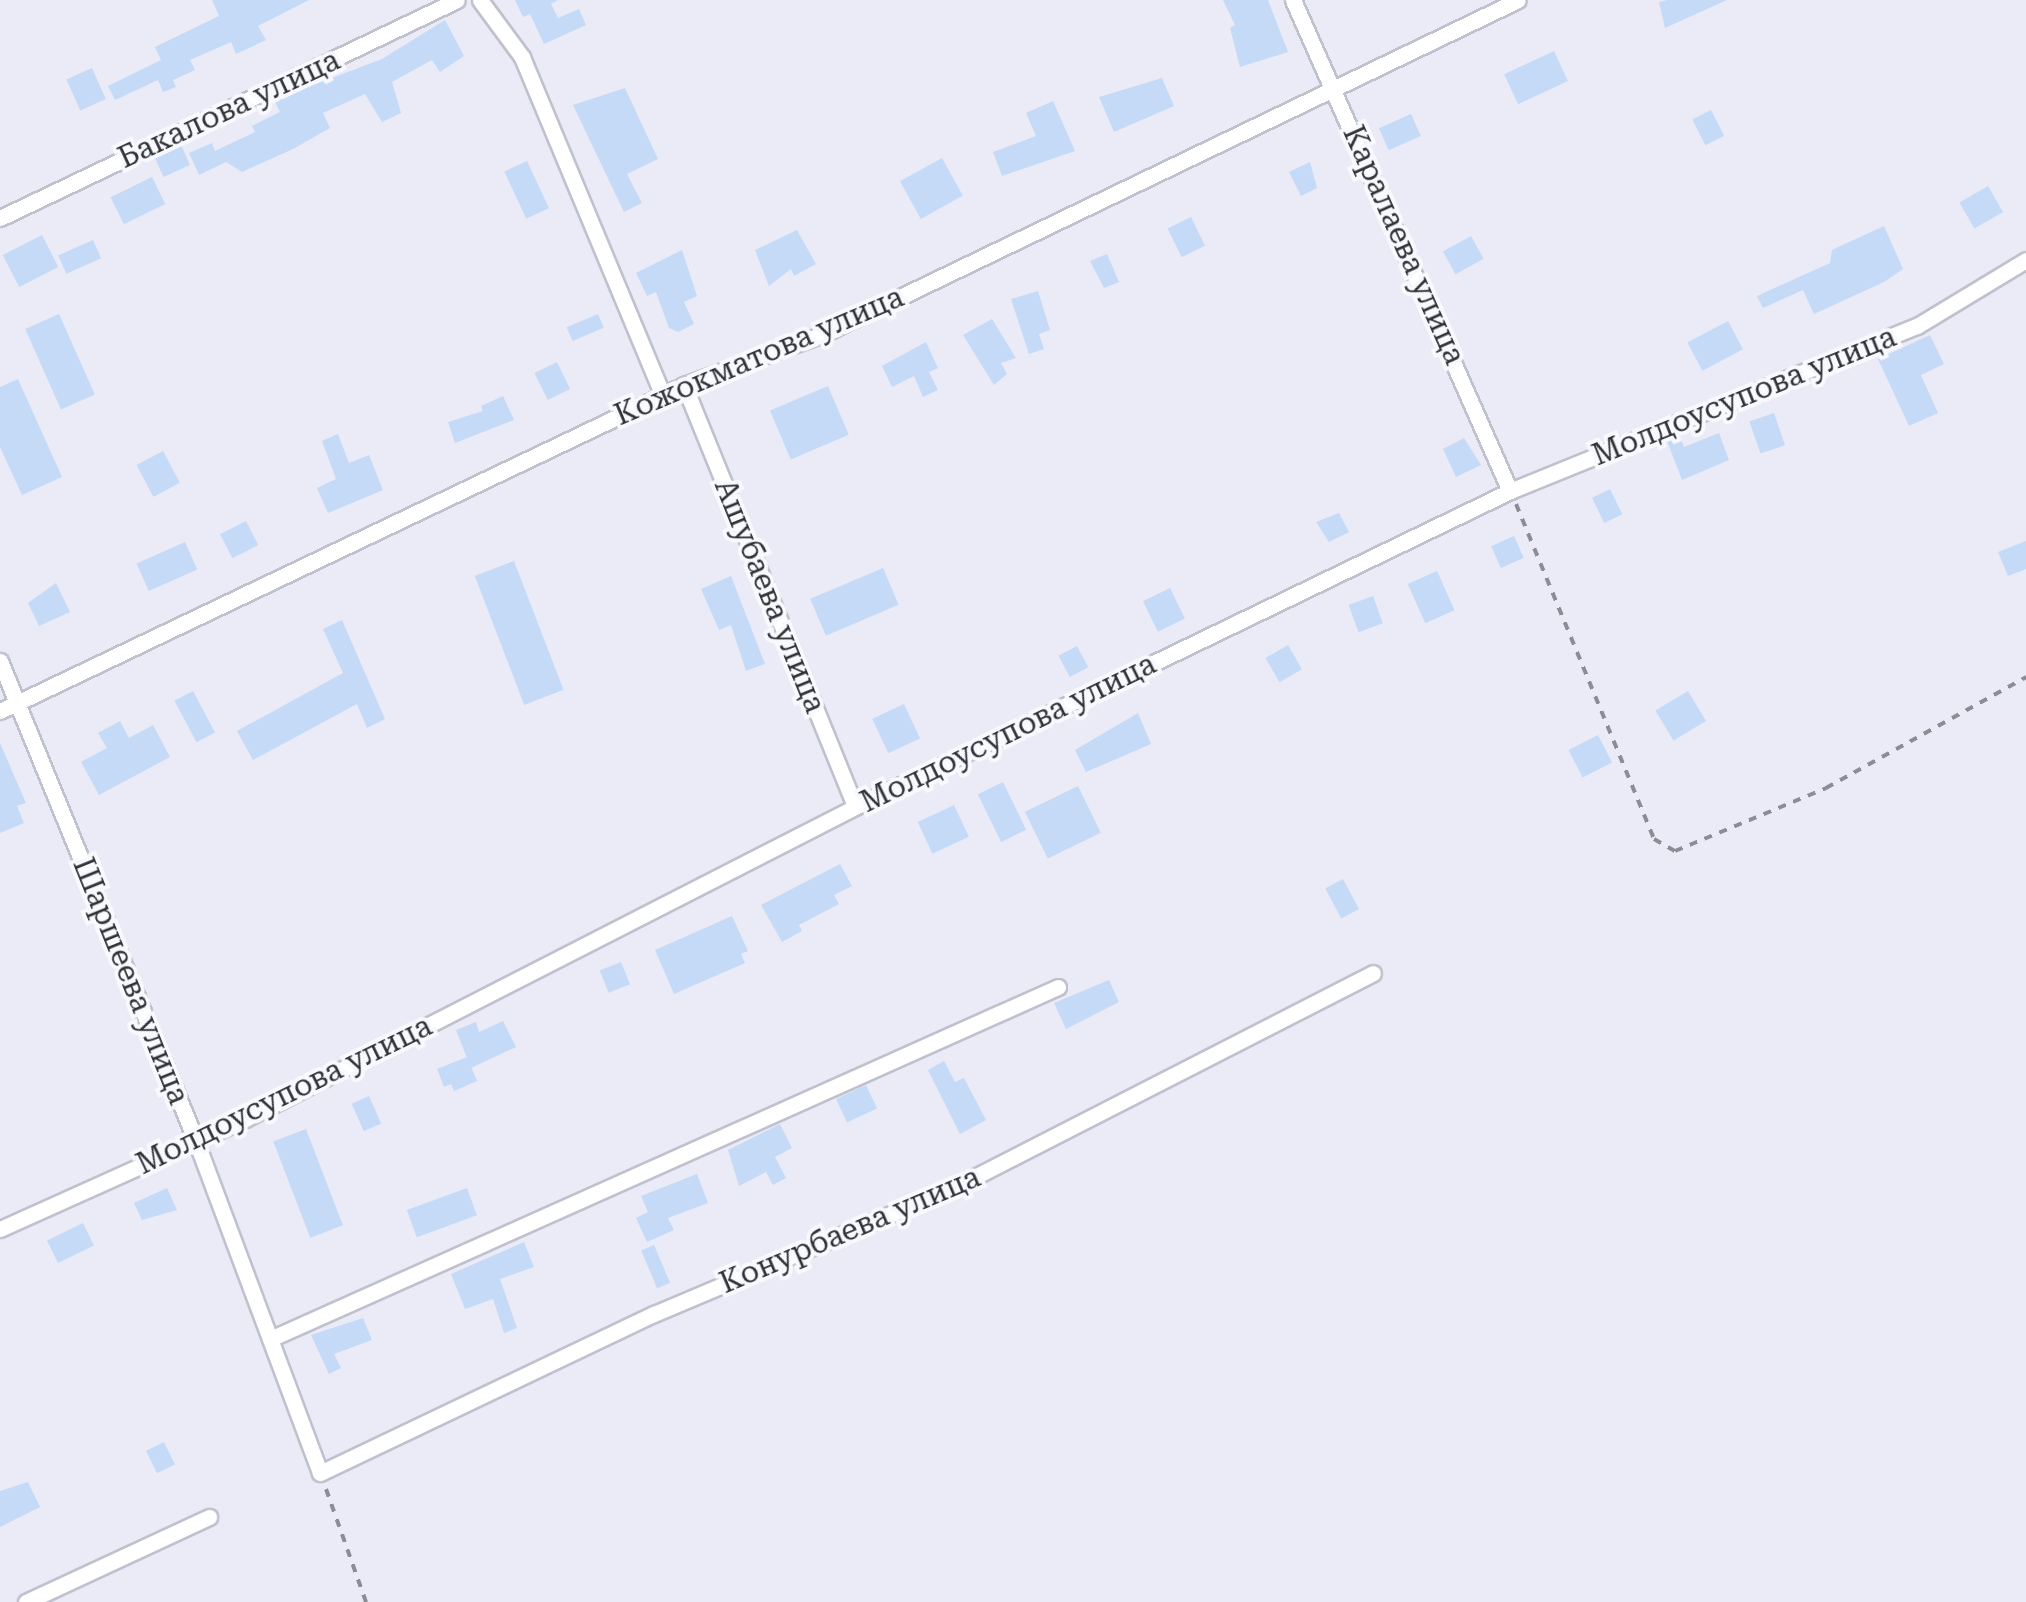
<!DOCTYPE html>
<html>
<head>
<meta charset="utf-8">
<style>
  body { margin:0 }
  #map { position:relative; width:2026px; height:1602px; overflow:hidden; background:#eaebf7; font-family:"Roboto Serif",serif }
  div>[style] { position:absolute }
  .building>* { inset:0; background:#c4daf6; transform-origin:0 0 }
  .path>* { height:4px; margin-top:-2px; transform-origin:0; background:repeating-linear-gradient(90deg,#8b8c94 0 8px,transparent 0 16px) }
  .roads { filter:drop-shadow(2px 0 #bfc1cd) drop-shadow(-2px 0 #bfc1cd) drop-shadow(0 2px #bfc1cd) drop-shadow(0 -2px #bfc1cd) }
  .street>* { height:15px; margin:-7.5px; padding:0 7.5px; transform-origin:7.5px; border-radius:7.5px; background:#fff }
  span { translate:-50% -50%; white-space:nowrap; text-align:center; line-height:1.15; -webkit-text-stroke:8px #f8f9fe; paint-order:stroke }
  .street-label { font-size:30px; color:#303135 }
</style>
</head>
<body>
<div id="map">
  <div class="building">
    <div style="clip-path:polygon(212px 0,309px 0,258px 26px,266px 40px,236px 54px,231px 42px,190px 60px,195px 70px,173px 80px,176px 87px,163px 92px,158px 80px,115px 100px,108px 86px,161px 60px,155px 47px,219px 16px)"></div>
    <div style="clip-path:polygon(515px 0,558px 0,551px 4px,558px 18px,579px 9px,586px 25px,544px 44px,530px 14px,523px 17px)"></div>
    <div style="clip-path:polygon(1223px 0,1268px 0,1288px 52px,1240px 67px,1230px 28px,1235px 25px)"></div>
    <div style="clip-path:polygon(1727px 0,1665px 28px,1659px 2px,1667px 0)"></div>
    <div style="clip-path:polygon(445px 20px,464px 56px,440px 72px,432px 60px,392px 82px,401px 113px,382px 122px,365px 94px,323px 113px,330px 128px,293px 149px,242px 172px,226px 162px,199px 175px,189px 153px,212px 143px,215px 151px,255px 132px,252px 126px,280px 112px,274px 100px,382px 59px)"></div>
    <div style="left:1554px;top:51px;width:33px;height:55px;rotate:65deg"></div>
    <div style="left:92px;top:68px;width:34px;height:28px;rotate:66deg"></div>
    <div style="clip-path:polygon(1162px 78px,1174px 106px,1114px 132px,1099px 97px)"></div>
    <div style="clip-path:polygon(625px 88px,658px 159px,627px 174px,642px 203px,624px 212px,573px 105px)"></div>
    <div style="clip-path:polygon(1053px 101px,1075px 151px,1002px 176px,993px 152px,1036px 136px,1026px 113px)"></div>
    <div style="left:1711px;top:110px;width:29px;height:21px;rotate:63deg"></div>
    <div style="left:1411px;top:114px;width:24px;height:35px;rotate:66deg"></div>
    <div style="left:181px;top:145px;width:22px;height:29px;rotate:66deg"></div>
    <div style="left:942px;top:158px;width:43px;height:48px;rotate:61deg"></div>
    <div style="left:527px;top:161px;width:52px;height:25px;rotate:65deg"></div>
    <div style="clip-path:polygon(1310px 162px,1317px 188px,1301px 196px,1289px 172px)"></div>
    <div style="left:152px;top:177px;width:30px;height:46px;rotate:64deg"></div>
    <div style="left:1988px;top:186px;width:30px;height:33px;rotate:60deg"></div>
    <div style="left:1191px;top:217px;width:32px;height:26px;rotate:64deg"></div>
    <div style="clip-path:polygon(1884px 226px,1903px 269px,1884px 282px,1814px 314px,1803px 290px,1763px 308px,1757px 296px,1830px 263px,1832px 250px)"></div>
    <div style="clip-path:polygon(797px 230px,816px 264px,794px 276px,791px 269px,769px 286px,755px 250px)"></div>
    <div style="left:42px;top:235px;width:36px;height:44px;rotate:63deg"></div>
    <div style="left:1471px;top:236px;width:26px;height:32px;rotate:61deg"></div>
    <div style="left:93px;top:240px;width:20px;height:38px;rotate:66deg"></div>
    <div style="clip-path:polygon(682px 250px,697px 296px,684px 302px,694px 324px,678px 332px,669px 328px,656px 292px,647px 296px,636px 273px)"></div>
    <div style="clip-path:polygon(1107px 254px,1119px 282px,1104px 288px,1090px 261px)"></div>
    <div style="clip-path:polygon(1038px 291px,1050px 330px,1039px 334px,1044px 349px,1029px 354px,1011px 299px)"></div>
    <div style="left:59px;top:314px;width:88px;height:37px;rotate:66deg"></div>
    <div style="left:598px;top:314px;width:15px;height:34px;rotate:67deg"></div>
    <div style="clip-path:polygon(992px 319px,1016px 358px,1001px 363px,1007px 374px,994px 385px,963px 335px)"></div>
    <div style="left:1728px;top:321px;width:32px;height:46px;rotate:62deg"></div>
    <div style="clip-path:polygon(1930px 335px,1944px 364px,1921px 375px,1938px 413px,1909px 426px,1878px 359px)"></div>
    <div style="clip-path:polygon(926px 342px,938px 368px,929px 372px,938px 390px,923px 397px,914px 376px,892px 387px,882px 366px)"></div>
    <div style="left:557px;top:362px;width:30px;height:25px;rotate:64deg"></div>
    <div style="clip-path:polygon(18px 379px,62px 477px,22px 495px,0 447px,0 387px)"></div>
    <div style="left:828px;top:386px;width:53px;height:63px;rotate:67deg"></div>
    <div style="clip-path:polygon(503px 396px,514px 420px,455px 443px,448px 422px,483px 411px,481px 406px)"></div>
    <div style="left:1774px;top:413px;width:34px;height:26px;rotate:71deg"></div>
    <div style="clip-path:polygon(1719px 433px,1729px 460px,1682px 480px,1667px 441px,1680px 436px,1684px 447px)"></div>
    <div style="clip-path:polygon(338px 434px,349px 463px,369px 455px,383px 490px,328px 513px,317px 488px,336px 479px,322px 441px)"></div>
    <div style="clip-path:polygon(1464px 438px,1481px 465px,1456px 477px,1443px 449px)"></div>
    <div style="left:163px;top:451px;width:36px;height:30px;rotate:62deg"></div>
    <div style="left:1610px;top:489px;width:28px;height:20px;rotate:64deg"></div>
    <div style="clip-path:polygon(1339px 513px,1349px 532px,1329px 542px,1316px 522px)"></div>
    <div style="left:246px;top:521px;width:27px;height:29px;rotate:63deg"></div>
    <div style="left:1514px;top:536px;width:24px;height:25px;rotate:66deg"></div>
    <div style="clip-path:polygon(2026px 541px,2026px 569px,2008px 576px,1998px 552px)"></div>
    <div style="left:185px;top:542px;width:30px;height:53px;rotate:66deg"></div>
    <div style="left:514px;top:561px;width:138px;height:42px;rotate:69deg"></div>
    <div style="left:883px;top:568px;width:40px;height:79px;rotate:67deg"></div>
    <div style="left:1437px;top:571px;width:43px;height:32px;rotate:66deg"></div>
    <div style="clip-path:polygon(731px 576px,765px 664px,746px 671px,731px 625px,719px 630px,701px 589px)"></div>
    <div style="clip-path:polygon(56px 583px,70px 612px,39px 626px,28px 603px)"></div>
    <div style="left:1170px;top:588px;width:34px;height:30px;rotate:64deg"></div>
    <div style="left:1373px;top:596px;width:29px;height:26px;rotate:70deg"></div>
    <div style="clip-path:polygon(342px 620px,385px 719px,367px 728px,357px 704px,253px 760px,237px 731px,343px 673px,323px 629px)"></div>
    <div style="left:1288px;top:645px;width:28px;height:26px;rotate:60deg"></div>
    <div style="left:1077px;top:646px;width:24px;height:21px;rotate:62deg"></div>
    <div style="left:193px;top:691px;width:47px;height:21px;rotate:62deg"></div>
    <div style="left:1688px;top:691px;width:35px;height:38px;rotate:59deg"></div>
    <div style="left:904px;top:704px;width:38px;height:35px;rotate:65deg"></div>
    <div style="clip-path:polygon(1138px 713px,1151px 744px,1086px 772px,1075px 750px)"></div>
    <div style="clip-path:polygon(120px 721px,129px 738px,153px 725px,170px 757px,99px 795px,81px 762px,107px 748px,98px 733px)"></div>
    <div style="left:1598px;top:735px;width:31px;height:33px;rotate:63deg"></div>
    <div style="clip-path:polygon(0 743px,26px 803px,17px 806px,24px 823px,0 833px)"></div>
    <div style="left:1003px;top:782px;width:53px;height:28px;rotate:64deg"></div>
    <div style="left:1078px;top:786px;width:52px;height:59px;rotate:64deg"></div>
    <div style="left:954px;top:805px;width:35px;height:40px;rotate:65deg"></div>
    <div style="clip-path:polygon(840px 864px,852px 886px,834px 895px,839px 904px,799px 925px,802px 931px,782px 942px,761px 905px)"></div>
    <div style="left:1343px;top:879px;width:34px;height:20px;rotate:62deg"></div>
    <div style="clip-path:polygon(732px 916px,748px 951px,741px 954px,745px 963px,674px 994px,655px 950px)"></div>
    <div style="left:621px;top:962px;width:24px;height:23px;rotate:68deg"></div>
    <div style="clip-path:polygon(1109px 980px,1119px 1002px,1066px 1029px,1054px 1003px)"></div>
    <div style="clip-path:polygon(503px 1021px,516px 1047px,471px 1068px,456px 1030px,476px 1022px,479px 1032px)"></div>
    <div style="clip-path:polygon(467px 1057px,477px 1081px,454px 1091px,451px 1084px,444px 1087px,437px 1069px)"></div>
    <div style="clip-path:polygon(944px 1061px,955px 1082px,964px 1078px,986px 1120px,960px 1134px,928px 1070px)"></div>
    <div style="left:866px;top:1085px;width:26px;height:33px;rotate:65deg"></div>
    <div style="left:369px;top:1096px;width:30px;height:19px;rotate:66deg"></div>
    <div style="clip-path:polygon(780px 1124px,792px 1148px,775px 1157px,786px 1178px,773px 1185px,766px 1172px,739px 1186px,728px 1150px)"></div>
    <div style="left:306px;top:1129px;width:103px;height:35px;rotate:69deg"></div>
    <div style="clip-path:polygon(697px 1174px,708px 1203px,668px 1218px,674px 1230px,647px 1242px,636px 1218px,648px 1212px,641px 1196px)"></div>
    <div style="clip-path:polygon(167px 1188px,177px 1210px,142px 1220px,134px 1203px)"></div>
    <div style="left:467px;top:1188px;width:29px;height:64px;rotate:70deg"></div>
    <div style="left:83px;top:1223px;width:25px;height:40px;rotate:64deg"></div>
    <div style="clip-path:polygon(524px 1242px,534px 1267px,500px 1279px,517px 1328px,504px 1333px,493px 1299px,465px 1309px,451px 1274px)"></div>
    <div style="left:654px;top:1245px;width:41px;height:14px;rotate:67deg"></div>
    <div style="clip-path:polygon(363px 1318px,372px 1340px,334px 1354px,341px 1368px,329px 1374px,311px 1335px)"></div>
    <div style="left:164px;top:1442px;width:25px;height:20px;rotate:64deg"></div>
    <div style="clip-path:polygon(28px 1482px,40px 1507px,0 1527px,0 1491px)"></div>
  </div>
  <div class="path">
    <div style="left:1516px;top:504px;width:362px;rotate:67.6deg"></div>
    <div style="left:1654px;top:839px;width:24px;rotate:30deg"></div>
    <div style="left:1675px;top:851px;width:164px;rotate:-22.6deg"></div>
    <div style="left:1826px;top:788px;width:229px;rotate:-29deg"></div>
    <div style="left:326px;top:1489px;width:120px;rotate:70.5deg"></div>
  </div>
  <div class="roads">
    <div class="street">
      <div style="left:480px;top:0;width:71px;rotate:53.6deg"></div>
      <div style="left:522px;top:57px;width:366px;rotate:67.4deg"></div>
      <div style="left:1293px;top:0;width:537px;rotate:66.16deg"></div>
      <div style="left:0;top:218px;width:506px;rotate:-25.5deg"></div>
      <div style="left:684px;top:385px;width:455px;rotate:67.9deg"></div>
      <div style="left:0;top:661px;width:518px;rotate:67.79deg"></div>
      <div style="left:196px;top:1141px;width:354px;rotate:69.5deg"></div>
      <div style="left:320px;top:1473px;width:370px;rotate:-25.5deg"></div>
      <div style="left:654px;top:1314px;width:331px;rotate:-22.9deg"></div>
      <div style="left:959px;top:1185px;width:465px;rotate:-27.1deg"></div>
      <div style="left:0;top:711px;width:758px;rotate:-25.48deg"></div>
      <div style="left:684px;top:385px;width:146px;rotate:-20.1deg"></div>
      <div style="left:821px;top:335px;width:773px;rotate:-25.67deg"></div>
      <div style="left:0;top:1229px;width:269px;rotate:-24.2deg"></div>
      <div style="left:245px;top:1119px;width:685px;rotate:-27.09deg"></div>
      <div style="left:855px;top:807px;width:727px;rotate:-25.75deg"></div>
      <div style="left:1510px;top:491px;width:439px;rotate:-22.1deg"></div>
      <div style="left:1917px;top:326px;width:127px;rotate:-31.2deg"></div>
      <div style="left:270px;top:1339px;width:863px;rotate:-24.07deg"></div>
      <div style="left:26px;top:1602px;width:202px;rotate:-24.9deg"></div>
    </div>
  </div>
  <div class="street-label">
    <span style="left:229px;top:109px;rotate:-25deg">Бакалова улица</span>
    <span style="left:1404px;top:245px;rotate:66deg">Каралаева улица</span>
    <span style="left:759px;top:356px;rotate:-23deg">Кожокматова улица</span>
    <span style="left:1744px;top:396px;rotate:-22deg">Молдоусупова улица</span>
    <span style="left:770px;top:596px;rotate:68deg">Ашубаева улица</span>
    <span style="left:1008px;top:733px;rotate:-26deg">Молдоусупова улица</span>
    <span style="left:131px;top:981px;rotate:68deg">Шаршеева улица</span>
    <span style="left:284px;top:1095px;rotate:-26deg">Молдоусупова улица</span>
    <span style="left:850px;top:1230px;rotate:-23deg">Конурбаева улица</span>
  </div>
</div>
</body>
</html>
